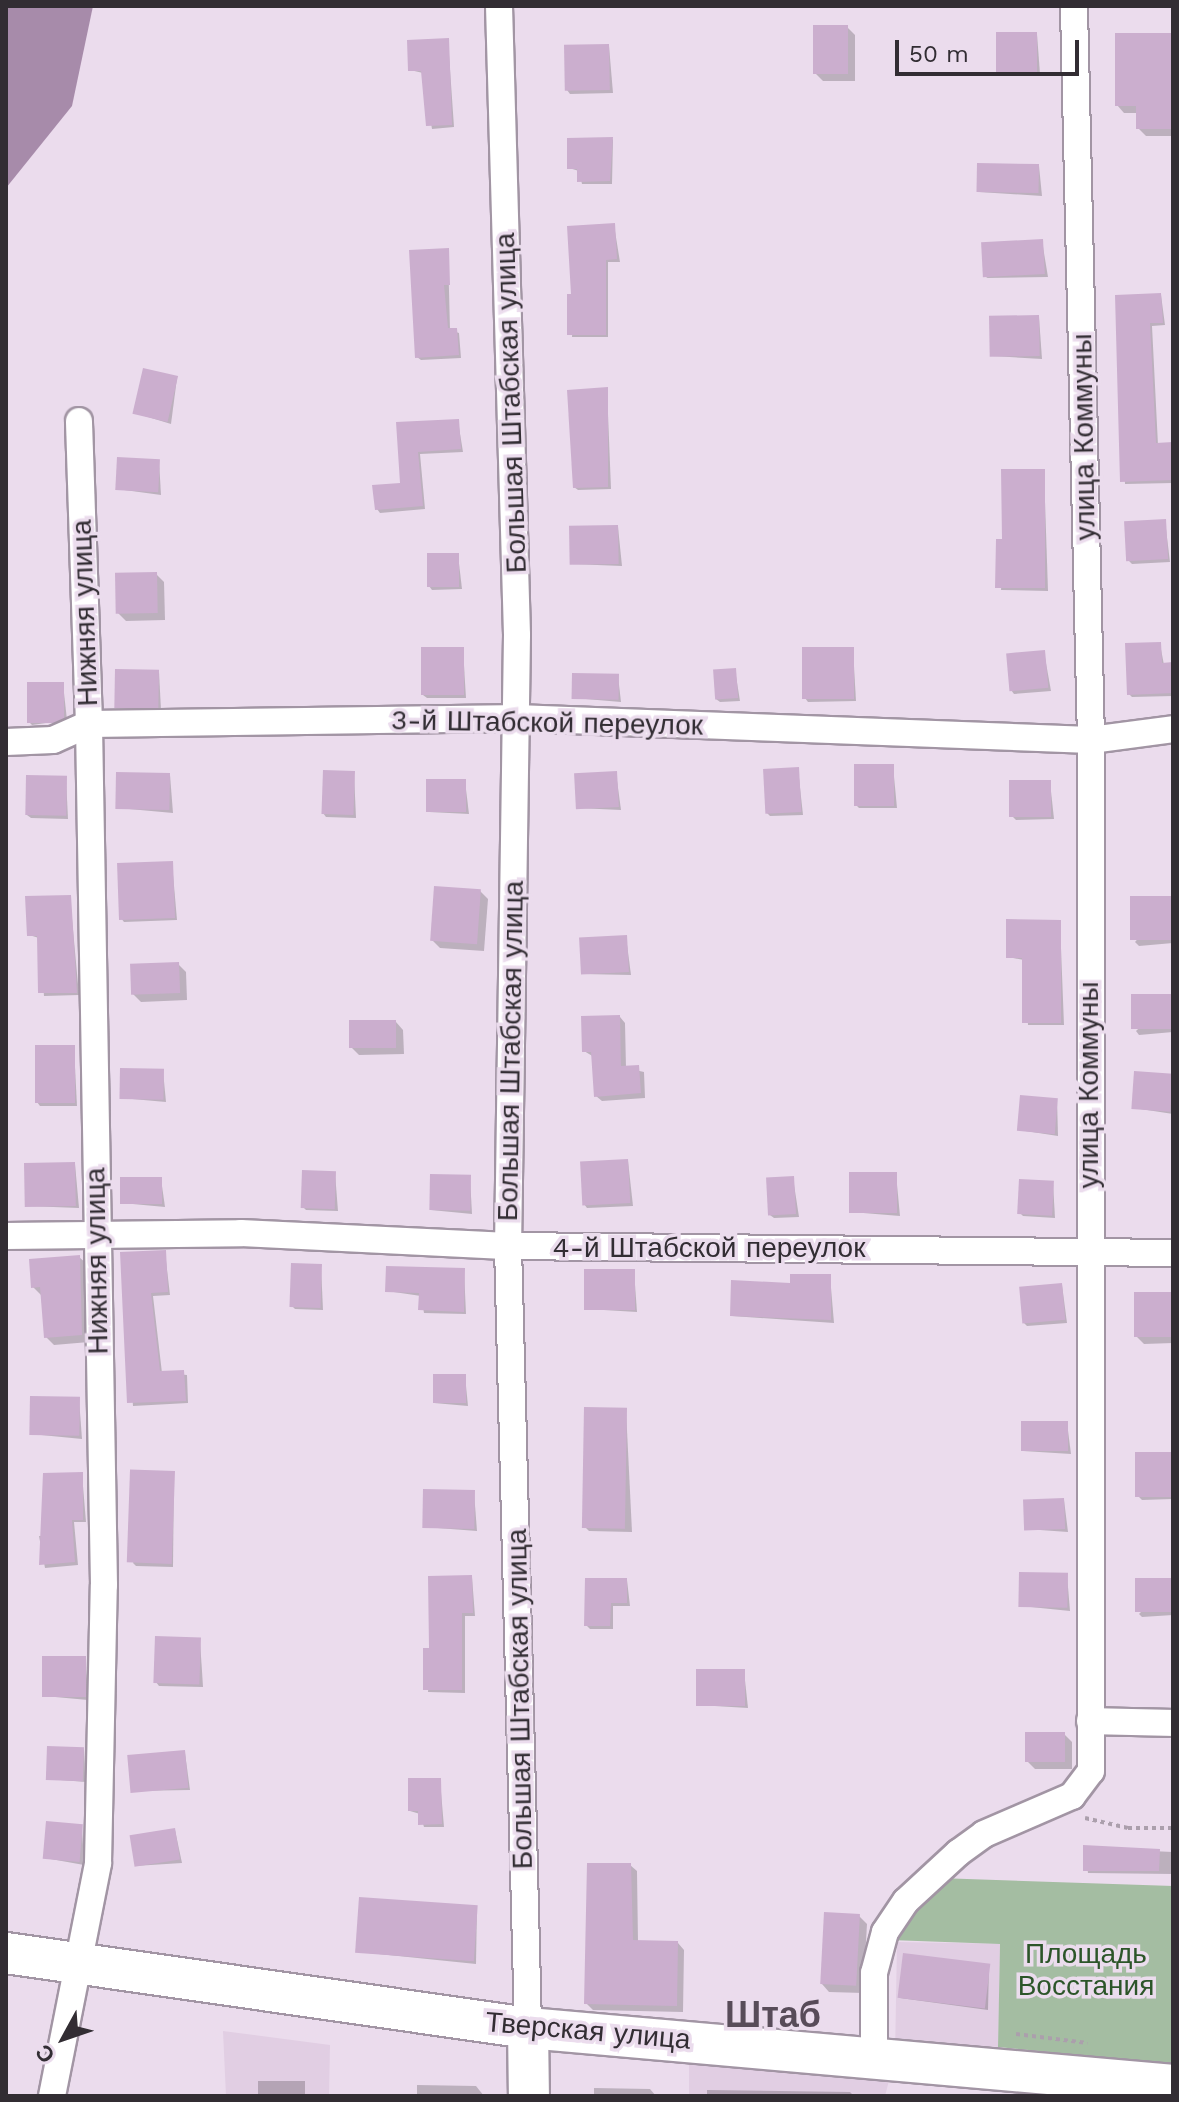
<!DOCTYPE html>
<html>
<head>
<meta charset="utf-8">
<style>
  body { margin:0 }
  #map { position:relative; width:1179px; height:2102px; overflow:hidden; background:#ebdced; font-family:"Work Sans",sans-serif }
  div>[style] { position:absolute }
  .built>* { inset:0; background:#e1cee3; transform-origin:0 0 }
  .green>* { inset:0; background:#a4bda2 }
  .water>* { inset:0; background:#a78baa }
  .shadow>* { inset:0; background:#0003; transform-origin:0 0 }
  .building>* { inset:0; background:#cbaece; transform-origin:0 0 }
  .path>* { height:4px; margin-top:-2px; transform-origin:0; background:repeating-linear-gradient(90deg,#ab9fac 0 4px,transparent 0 8px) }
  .roads { filter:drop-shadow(2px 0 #a295a4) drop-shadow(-2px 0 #a295a4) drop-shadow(0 2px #a295a4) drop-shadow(0 -2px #a295a4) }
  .minor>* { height:26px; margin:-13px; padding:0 13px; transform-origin:13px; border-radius:13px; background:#fff }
  .primary>* { height:40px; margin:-20px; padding:0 20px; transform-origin:20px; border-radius:20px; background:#fff }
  span { translate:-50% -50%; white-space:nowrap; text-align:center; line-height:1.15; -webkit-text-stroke:7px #ebdced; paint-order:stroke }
  .street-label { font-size:28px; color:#322d33 }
  .park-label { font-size:28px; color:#2c5529 }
  .district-label { font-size:36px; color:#584c59; font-weight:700 }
  .frame { position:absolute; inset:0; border:8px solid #322d33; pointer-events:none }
  .north { position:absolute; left:24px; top:1998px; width:80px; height:80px; -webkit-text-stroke:6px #ebdced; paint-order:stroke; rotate:230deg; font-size:22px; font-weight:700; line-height:32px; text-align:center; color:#322d33 }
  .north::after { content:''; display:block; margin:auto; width:28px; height:36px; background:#322d33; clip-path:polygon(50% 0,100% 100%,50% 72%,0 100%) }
  .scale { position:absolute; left:895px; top:40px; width:184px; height:36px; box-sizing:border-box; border:4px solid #322d33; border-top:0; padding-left:10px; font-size:24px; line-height:28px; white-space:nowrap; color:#322d33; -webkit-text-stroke:6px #ebdced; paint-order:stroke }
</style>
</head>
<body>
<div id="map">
  <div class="built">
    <div style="left:897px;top:1942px;width:103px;height:103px;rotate:1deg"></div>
    <div style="clip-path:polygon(223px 2031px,330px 2045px,329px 2096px,226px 2096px)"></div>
    <div style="clip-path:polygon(689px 2058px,892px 2069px,885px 2096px,689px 2096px)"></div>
  </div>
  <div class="green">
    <div style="clip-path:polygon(938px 1878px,1173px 1886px,1173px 2064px,998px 2047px,1000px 1944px,890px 1940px)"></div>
  </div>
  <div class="water">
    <div style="clip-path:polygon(6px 6px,93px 6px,72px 106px,6px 188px)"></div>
  </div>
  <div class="shadow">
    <div style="clip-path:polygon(847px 27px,855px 35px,855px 81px,823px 81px,815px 73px)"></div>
    <div style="clip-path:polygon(1037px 34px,1040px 74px,1002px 75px,999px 71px)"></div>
    <div style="clip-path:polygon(1173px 35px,1173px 136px,1146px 136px,1138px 128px,1138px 113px,1124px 113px,1117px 105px)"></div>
    <div style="clip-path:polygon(448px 40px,454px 127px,432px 129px,423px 73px,410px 70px)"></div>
    <div style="clip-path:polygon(609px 46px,613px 93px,570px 94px,567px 90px)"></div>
    <div style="clip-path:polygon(613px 139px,612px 184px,582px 184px,579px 171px,569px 168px)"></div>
    <div style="clip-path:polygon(1039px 166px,1042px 196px,979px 192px)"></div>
    <div style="clip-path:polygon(614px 225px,620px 262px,608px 262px,608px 337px,572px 337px,574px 296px)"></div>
    <div style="clip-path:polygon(1042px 241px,1048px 277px,986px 278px)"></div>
    <div style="clip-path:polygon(448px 251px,450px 330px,459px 333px,461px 358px,421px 360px,417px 357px)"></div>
    <div style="clip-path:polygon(1161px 295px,1165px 325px,1152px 326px,1158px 445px,1173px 444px,1173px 483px,1125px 484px,1117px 297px)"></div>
    <div style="clip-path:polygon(1039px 317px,1042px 359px,992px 356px)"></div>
    <div style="clip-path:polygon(177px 378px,171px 424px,135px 413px)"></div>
    <div style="clip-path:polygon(607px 389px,611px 489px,578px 490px,574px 487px)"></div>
    <div style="clip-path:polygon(458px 421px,463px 452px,420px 454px,425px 509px,380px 513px,377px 509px,402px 485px,398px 424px)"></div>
    <div style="clip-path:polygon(159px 461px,161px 495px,117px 489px)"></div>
    <div style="clip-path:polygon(1044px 471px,1048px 591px,1001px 590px,1004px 541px)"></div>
    <div style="clip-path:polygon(1165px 521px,1170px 562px,1132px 564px,1129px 561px)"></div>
    <div style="clip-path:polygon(618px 527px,622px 566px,572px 564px)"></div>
    <div style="clip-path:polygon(458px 555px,462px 589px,432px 590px,429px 586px)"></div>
    <div style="clip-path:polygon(156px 574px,164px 582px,165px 620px,126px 621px,118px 613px)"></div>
    <div style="clip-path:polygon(1160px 644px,1164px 665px,1173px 664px,1173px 696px,1132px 697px,1129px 694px)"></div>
    <div style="clip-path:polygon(463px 649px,466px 698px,427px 698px,423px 695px)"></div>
    <div style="clip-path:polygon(853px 649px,856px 701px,808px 702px,805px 698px)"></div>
    <div style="clip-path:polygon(1044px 652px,1051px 691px,1014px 694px,1011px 690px)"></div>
    <div style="clip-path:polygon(735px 670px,740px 701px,720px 702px,716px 699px)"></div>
    <div style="clip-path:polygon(159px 672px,161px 710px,116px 707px)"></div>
    <div style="clip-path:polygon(618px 676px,621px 702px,574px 698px)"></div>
    <div style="clip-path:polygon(63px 684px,67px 720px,32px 725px,29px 722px)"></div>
    <div style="clip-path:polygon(893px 766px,897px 808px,859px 808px,856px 805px)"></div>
    <div style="clip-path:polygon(798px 769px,803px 815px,770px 816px,766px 812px)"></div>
    <div style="clip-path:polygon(354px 773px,356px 818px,326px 817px,323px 813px)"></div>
    <div style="clip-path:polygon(616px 773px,621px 810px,577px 808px)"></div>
    <div style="clip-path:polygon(170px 775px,173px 813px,118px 808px)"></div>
    <div style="clip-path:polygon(66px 778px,68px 819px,31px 818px,27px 815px)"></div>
    <div style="clip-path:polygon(465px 781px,469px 814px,429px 812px)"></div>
    <div style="clip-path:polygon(1050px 782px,1054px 819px,1016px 820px,1012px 816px)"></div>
    <div style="clip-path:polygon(172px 863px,177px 920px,124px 922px,121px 918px)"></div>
    <div style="clip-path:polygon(480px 891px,488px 899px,484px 951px,440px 948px,432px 940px)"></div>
    <div style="clip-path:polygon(70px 897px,79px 995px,44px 996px,39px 938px,29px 935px)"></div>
    <div style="clip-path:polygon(1173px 898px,1173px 943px,1139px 946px,1135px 942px)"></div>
    <div style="clip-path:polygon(1060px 922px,1064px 1025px,1028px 1025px,1024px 960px,1008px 957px)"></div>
    <div style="clip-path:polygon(626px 937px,631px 975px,583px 974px)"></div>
    <div style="clip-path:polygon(178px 964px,186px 972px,187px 1000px,141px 1002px,133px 994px)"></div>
    <div style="clip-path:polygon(1173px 996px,1173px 1032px,1139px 1035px,1136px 1031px)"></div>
    <div style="clip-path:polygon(620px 1017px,625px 1023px,626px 1068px,644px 1072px,645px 1098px,602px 1101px,596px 1096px,594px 1057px,584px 1051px)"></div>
    <div style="clip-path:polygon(396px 1022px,403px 1030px,404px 1054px,359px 1055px,351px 1047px)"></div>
    <div style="clip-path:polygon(74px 1047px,77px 1106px,40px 1106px,37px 1102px)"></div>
    <div style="clip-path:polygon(163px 1071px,166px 1102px,121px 1098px)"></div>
    <div style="clip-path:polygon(1173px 1076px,1173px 1114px,1134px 1108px)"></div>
    <div style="clip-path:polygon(1057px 1099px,1058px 1136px,1019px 1130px)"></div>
    <div style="clip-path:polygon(628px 1161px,633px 1206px,587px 1208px,584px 1204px)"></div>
    <div style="clip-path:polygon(75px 1164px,79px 1208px,27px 1206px)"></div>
    <div style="clip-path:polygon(335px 1173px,338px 1211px,306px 1210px,303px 1207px)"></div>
    <div style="clip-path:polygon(896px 1174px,900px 1216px,851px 1212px)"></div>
    <div style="clip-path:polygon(470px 1177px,472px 1214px,431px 1210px)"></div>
    <div style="clip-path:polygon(793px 1178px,799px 1217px,774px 1218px,770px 1215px)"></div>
    <div style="clip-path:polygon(161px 1179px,165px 1207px,122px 1203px)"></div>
    <div style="clip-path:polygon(1053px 1183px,1055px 1218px,1023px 1216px,1020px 1213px)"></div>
    <div style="clip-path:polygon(165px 1252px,170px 1295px,153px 1296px,162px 1373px,187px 1375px,188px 1403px,133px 1406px,122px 1254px)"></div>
    <div style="clip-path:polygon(79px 1257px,87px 1264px,89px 1342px,54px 1345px,46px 1337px,41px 1295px,33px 1287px)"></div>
    <div style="clip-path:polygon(321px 1266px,323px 1310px,295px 1309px,292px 1306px)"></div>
    <div style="clip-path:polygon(464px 1270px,466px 1314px,424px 1313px,421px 1296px,387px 1291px)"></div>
    <div style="clip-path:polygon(634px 1271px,637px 1312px,587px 1309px)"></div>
    <div style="clip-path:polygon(830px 1276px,834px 1323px,732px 1316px,792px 1285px)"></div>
    <div style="clip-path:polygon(1062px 1285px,1067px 1323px,1027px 1326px,1023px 1322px)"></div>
    <div style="clip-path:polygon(1173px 1294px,1173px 1343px,1144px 1344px,1136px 1336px)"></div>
    <div style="clip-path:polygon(465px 1376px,468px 1406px,434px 1403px)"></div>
    <div style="clip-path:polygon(79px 1399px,82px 1439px,31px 1434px)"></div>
    <div style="clip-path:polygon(626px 1410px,632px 1532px,589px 1531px,585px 1527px)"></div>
    <div style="clip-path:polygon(1067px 1423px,1071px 1454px,1023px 1451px)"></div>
    <div style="clip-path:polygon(1173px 1454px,1173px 1499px,1142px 1500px,1139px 1497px)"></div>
    <div style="clip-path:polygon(174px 1473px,173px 1567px,136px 1566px,133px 1563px)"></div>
    <div style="clip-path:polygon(82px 1474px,86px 1522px,74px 1522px,78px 1565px,45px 1568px,39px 1536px,46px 1536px)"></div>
    <div style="clip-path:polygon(474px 1492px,477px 1531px,424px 1527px)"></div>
    <div style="clip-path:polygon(1064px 1500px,1068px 1532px,1026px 1529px)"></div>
    <div style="clip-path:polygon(1067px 1575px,1070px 1611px,1021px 1606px)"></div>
    <div style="clip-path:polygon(472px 1577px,475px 1616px,465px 1616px,465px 1693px,428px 1692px,431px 1650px)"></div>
    <div style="clip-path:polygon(627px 1580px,630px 1606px,613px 1606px,613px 1629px,590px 1629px,586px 1625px)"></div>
    <div style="clip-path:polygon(1173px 1580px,1173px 1615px,1142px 1617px,1139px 1614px)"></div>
    <div style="clip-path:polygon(200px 1640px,203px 1687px,159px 1686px,156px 1682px)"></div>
    <div style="clip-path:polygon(86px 1658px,88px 1700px,44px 1696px)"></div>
    <div style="clip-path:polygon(744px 1671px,748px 1708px,698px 1705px)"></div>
    <div style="clip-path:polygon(1064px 1734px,1072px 1742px,1072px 1769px,1035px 1769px,1027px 1761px)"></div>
    <div style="clip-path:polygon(84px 1749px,86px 1782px,48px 1779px)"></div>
    <div style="clip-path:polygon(185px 1753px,190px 1790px,132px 1791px)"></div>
    <div style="clip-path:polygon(440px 1780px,444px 1827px,424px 1827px,420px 1814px,410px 1811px)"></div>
    <div style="clip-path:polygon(82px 1826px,84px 1865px,45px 1858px)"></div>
    <div style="clip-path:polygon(175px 1830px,182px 1863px,135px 1866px)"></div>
    <div style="clip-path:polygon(1085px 1848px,1173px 1852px,1173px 1874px,1088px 1873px)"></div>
    <div style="clip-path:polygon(630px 1865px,637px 1871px,638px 1942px,678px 1943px,684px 1950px,683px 2012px,593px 2010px,586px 2003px)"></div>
    <div style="clip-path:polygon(477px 1906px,476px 1964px,359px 1952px)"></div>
    <div style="clip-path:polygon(859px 1916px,867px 1924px,863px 1993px,829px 1992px,822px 1984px)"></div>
    <div style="clip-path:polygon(989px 1965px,988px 2010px,900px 1998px)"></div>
    <div style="left:258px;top:2081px;width:47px;height:15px"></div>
    <div style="clip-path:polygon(417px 2085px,476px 2086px,484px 2096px,417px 2096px)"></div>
    <div style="clip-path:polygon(594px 2088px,650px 2089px,656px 2096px,594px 2096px)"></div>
    <div style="clip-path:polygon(707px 2090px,850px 2092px,854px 2096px,707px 2096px)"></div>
  </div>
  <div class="building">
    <div style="left:813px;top:25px;width:35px;height:49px"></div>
    <div style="left:996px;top:32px;width:41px;height:40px"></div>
    <div style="clip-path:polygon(1115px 33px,1173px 33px,1173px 129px,1136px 129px,1136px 106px,1115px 106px)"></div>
    <div style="clip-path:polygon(449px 38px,452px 125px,426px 126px,421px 71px,408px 71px,407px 40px)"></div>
    <div style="left:609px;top:44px;width:46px;height:45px;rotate:89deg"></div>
    <div style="clip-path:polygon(613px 137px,610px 181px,577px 182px,577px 169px,567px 169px,567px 138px)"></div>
    <div style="left:977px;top:163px;width:62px;height:29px;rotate:1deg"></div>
    <div style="clip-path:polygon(615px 223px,617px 259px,606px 260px,606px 335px,567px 335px,567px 294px,571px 294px,567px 226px)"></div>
    <div style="left:1043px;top:239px;width:35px;height:62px;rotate:87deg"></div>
    <div style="clip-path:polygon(449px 248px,450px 285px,444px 285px,448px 328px,457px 328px,459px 355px,415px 358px,409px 250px)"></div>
    <div style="clip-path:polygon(1161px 293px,1163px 323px,1150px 323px,1156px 443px,1173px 442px,1173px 480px,1120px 482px,1115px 295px)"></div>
    <div style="left:1039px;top:315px;width:41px;height:50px;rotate:89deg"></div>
    <div style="left:143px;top:368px;width:36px;height:47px;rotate:13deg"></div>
    <div style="clip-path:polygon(608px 387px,608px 487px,573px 488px,567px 390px)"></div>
    <div style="clip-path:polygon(459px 419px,461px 449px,418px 452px,423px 506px,375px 510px,372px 485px,400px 483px,396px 422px)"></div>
    <div style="left:117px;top:457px;width:43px;height:33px;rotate:3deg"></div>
    <div style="clip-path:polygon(1001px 469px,1045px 469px,1045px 588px,995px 588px,996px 539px,1002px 539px)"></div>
    <div style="left:1166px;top:519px;width:40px;height:42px;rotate:87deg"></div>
    <div style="left:618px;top:525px;width:39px;height:49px;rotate:89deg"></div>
    <div style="left:427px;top:553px;width:32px;height:34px"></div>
    <div style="left:157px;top:572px;width:41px;height:42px;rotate:89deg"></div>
    <div style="clip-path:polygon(1161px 642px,1162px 663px,1173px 662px,1173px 693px,1127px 695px,1125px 643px)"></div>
    <div style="left:421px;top:647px;width:43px;height:48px"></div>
    <div style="left:802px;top:647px;width:52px;height:52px"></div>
    <div style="left:1045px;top:650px;width:38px;height:39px;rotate:85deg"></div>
    <div style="left:736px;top:668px;width:30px;height:23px;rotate:86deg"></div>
    <div style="left:115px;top:669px;width:44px;height:39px;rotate:1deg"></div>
    <div style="left:572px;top:673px;width:47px;height:26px;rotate:1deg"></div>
    <div style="left:27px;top:682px;width:37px;height:41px"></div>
    <div style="left:854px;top:764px;width:40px;height:42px"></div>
    <div style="left:799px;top:767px;width:45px;height:36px;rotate:87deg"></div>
    <div style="left:323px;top:770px;width:32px;height:44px;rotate:2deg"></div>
    <div style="left:617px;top:771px;width:36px;height:43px;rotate:87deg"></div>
    <div style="left:116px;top:772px;width:54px;height:37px;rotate:1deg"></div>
    <div style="left:26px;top:775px;width:41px;height:40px;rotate:1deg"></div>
    <div style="left:426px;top:779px;width:40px;height:33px"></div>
    <div style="left:1009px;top:780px;width:42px;height:37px"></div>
    <div style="left:173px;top:861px;width:57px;height:56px;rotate:88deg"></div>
    <div style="left:434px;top:886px;width:47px;height:55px;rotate:4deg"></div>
    <div style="clip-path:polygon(71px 895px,77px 993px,38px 993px,37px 936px,27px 936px,25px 896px)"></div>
    <div style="left:1173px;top:896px;width:44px;height:43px;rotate:90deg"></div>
    <div style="clip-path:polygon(1006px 919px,1061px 920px,1061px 1023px,1022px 1023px,1022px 958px,1006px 958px)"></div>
    <div style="left:627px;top:935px;width:37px;height:48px;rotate:87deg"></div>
    <div style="left:179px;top:962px;width:31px;height:49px;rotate:88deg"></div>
    <div style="left:1173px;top:994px;width:35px;height:42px;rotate:90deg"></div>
    <div style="clip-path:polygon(620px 1015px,621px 1066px,639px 1065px,641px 1093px,594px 1097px,591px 1052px,582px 1052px,581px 1016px)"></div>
    <div style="left:349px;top:1020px;width:47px;height:28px"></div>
    <div style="left:35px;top:1045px;width:40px;height:58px"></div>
    <div style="left:120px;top:1068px;width:44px;height:31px;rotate:1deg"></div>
    <div style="left:1134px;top:1071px;width:39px;height:38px;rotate:4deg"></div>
    <div style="left:1020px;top:1095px;width:38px;height:36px;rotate:5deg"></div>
    <div style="left:628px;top:1159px;width:44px;height:48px;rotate:87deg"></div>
    <div style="left:75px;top:1162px;width:44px;height:51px;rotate:89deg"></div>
    <div style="left:302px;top:1170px;width:34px;height:38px;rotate:2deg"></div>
    <div style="left:849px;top:1172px;width:48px;height:41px"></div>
    <div style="left:430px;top:1174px;width:41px;height:36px;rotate:1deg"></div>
    <div style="left:794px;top:1176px;width:38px;height:28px;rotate:87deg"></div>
    <div style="left:120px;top:1177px;width:42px;height:27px"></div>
    <div style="left:1019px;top:1179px;width:35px;height:35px;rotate:3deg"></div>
    <div style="clip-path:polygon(166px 1250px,168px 1292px,151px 1293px,160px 1371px,184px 1370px,186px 1401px,127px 1403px,120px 1252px)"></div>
    <div style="clip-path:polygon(80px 1255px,82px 1335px,44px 1338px,40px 1287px,31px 1288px,29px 1259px)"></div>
    <div style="left:291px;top:1263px;width:31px;height:44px;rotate:2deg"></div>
    <div style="clip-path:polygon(386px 1266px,465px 1268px,464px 1312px,418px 1310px,419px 1293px,385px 1292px)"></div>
    <div style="left:635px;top:1269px;width:41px;height:51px;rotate:90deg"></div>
    <div style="clip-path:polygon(790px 1274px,831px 1274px,831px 1320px,730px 1316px,731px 1280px,790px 1283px)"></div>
    <div style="left:1062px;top:1283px;width:37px;height:43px;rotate:85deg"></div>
    <div style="left:1134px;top:1292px;width:39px;height:45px"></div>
    <div style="left:433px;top:1374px;width:33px;height:29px"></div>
    <div style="left:30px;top:1396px;width:50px;height:39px;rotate:1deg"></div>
    <div style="left:584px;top:1407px;width:43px;height:121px;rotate:1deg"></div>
    <div style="left:1021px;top:1421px;width:47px;height:30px"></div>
    <div style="left:1173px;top:1452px;width:45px;height:38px;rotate:90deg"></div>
    <div style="left:175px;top:1471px;width:93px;height:45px;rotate:92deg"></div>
    <div style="clip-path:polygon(83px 1472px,83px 1520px,72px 1520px,75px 1562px,39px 1565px,43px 1473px)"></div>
    <div style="left:423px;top:1489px;width:52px;height:39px;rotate:1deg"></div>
    <div style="left:1064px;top:1498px;width:31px;height:41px;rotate:88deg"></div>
    <div style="left:1019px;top:1572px;width:49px;height:35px;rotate:1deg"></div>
    <div style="clip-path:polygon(472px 1575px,473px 1613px,462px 1613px,462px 1690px,423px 1690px,423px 1648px,429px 1648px,428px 1576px)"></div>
    <div style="clip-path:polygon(585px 1578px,627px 1578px,627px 1603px,611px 1603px,610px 1626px,584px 1626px)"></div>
    <div style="left:1173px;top:1578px;width:34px;height:38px;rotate:90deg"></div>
    <div style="left:155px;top:1636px;width:46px;height:47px;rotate:2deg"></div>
    <div style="left:42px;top:1656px;width:44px;height:41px"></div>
    <div style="left:696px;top:1669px;width:49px;height:37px"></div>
    <div style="left:1025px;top:1732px;width:40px;height:30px"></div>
    <div style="left:47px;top:1746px;width:37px;height:34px;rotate:2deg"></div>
    <div style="left:185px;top:1750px;width:38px;height:58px;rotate:85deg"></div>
    <div style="clip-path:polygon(408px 1778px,441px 1778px,442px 1824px,418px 1825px,418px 1811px,408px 1811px)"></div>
    <div style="left:46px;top:1821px;width:37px;height:38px;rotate:5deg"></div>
    <div style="left:175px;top:1828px;width:32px;height:46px;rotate:81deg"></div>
    <div style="clip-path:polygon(1083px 1845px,1160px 1849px,1159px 1871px,1083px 1871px)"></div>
    <div style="clip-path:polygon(587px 1863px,631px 1863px,633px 1940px,678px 1941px,677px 2006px,584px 2004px)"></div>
    <div style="left:359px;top:1897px;width:119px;height:56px;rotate:4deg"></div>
    <div style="left:824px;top:1912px;width:36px;height:72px;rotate:3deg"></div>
    <div style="left:903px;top:1953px;width:88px;height:45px;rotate:7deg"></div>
  </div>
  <div class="path">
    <div style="left:1085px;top:1818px;width:44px;rotate:13.1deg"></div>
    <div style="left:1128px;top:1828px;width:45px"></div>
    <div style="left:1016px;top:2034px;width:72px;rotate:7.2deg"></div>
  </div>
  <div class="roads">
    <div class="minor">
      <div style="left:499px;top:6px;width:629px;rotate:88.36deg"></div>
      <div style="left:517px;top:635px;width:611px;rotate:90.84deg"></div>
      <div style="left:508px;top:1246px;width:782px;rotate:88.53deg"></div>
      <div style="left:6px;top:742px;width:47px;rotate:-2.4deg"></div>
      <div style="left:53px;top:740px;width:39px;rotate:-24deg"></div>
      <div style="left:89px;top:724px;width:427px;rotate:-0.8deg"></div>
      <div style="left:516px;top:718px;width:575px;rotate:2.19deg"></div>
      <div style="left:1091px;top:740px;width:83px;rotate:-7.6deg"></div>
      <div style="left:6px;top:1236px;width:235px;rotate:-0.7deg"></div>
      <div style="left:241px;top:1233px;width:267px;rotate:2.8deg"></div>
      <div style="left:508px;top:1246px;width:665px;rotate:0.6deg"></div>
      <div style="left:1090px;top:1721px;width:83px;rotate:1.4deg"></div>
      <div style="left:874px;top:2056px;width:83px;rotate:-90deg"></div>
      <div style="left:874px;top:1973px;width:42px;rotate:-75deg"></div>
      <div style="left:885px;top:1932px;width:37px;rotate:-56deg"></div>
      <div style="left:906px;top:1901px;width:71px;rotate:-42.7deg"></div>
      <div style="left:958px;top:1853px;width:32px;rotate:-36deg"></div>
      <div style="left:984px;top:1834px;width:96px;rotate:-23.4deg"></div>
      <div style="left:1072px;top:1796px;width:31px;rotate:-53deg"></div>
      <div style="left:1091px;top:1771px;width:1031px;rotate:-90deg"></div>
      <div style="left:1091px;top:740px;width:734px;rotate:-91.33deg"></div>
      <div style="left:52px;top:2096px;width:237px;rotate:-78.8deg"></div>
      <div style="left:98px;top:1863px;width:278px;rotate:-88.8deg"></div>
      <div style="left:104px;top:1585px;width:861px;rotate:-91deg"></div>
      <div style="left:89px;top:724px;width:303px;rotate:-91.9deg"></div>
    </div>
    <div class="primary">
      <div style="left:6px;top:1953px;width:527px;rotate:8.18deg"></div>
      <div style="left:528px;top:2028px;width:648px;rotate:5.05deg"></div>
      <div style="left:528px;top:2028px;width:68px;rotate:89.2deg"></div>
    </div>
  </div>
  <div class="street-label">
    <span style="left:511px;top:403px;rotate:-92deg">Большая Штабская улица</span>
    <span style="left:1084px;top:437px;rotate:-91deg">улица Коммуны</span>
    <span style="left:85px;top:613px;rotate:-92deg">Нижняя улица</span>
    <span style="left:547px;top:723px;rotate:1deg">3-й Штабской переулок</span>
    <span style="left:511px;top:1051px;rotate:-89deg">Большая Штабская улица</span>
    <span style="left:1089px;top:1085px;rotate:-90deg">улица Коммуны</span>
    <span style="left:709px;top:1248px">4-й Штабской переулок</span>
    <span style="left:97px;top:1261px;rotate:-91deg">Нижняя улица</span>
    <span style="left:520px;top:1699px;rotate:-91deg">Большая Штабская улица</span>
    <span style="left:588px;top:2031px;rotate:5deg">Тверская улица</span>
  </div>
  <div class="park-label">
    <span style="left:1086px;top:1970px">Площадь<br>Восстания</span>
  </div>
  <div class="district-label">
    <span style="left:773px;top:2016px">Штаб</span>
  </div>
  <div class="frame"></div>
  <div class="north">С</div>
  <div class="scale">50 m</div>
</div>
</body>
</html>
